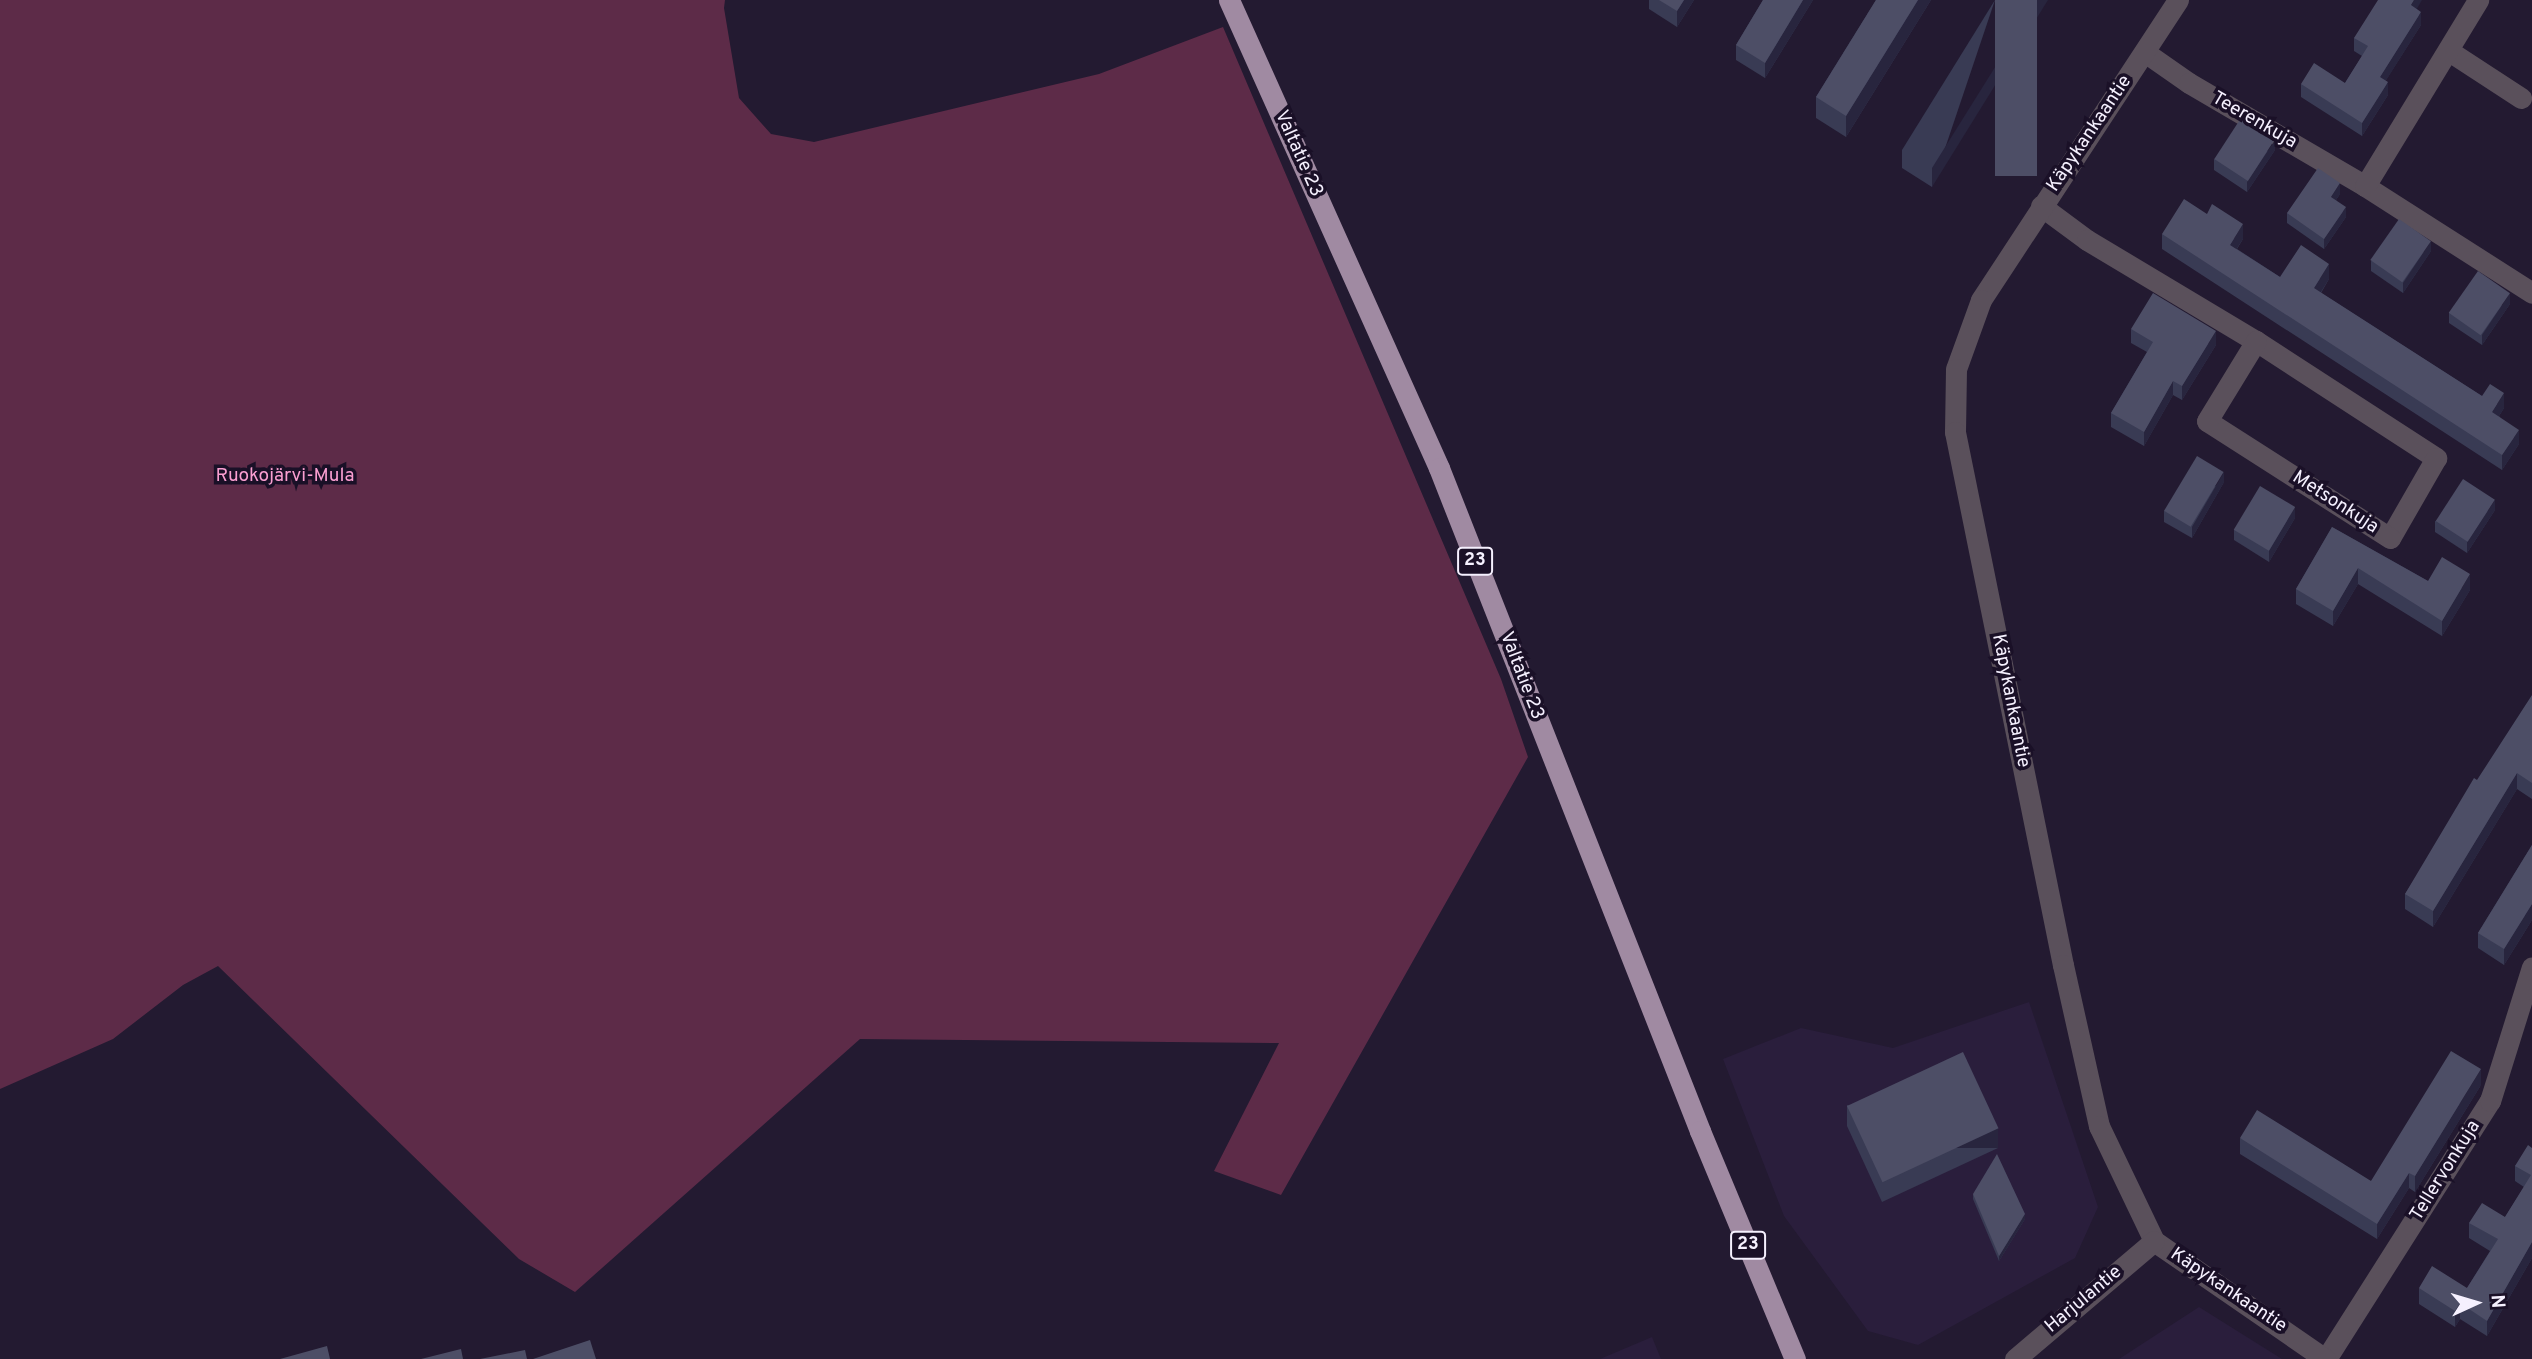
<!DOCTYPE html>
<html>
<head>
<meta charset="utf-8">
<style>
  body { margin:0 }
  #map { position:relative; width:2532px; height:1359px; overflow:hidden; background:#231a31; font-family:Overpass,sans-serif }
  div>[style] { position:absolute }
  .built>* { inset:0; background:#2a1e3c }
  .green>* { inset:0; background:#5d2b48 }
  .minor>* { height:21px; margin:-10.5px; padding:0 10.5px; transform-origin:10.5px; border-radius:10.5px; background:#5a505b }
  .tertiary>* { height:21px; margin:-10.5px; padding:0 10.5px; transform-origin:10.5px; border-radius:10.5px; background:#5a505b }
  .trunk>* { height:21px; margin:-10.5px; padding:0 10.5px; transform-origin:10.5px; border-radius:10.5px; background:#a08aa2 }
  .wall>* { inset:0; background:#393b54 }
  .shaded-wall>* { inset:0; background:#28253e; transform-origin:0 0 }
  .building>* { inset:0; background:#4d4e66; transform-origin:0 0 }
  span { translate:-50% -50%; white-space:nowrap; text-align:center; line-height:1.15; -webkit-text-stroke:7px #1a1027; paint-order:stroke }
  .shield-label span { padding:2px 5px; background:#1a1027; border:2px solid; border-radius:5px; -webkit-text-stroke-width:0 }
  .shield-label { font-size:18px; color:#f5f0fe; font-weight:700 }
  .street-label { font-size:19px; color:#f5f0fe }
  .park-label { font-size:19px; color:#fa9ed1 }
  .north { position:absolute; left:2441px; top:1268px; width:70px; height:70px; -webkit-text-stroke:5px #1a1027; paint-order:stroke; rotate:86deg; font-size:19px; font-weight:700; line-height:28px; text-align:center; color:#f5f0fe }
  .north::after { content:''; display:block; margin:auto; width:24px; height:32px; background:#f5f0fe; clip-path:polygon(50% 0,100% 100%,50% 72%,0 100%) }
</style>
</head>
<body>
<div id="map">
  <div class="built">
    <div style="clip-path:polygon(2029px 1002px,2098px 1207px,2075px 1258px,1918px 1345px,1868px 1331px,1784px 1216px,1723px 1059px,1801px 1028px,1893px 1048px)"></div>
    <div style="clip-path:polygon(2199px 1307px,2282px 1359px,2119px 1359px)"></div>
    <div style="clip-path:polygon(1652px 1337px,1661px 1359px,1600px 1359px)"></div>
  </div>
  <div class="green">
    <div style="clip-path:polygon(0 0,725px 0,724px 8px,739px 98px,771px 134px,814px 142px,1099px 74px,1223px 27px,1501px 679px,1528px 757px,1281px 1195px,1214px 1171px,1279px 1043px,860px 1039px,575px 1292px,519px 1259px,218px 966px,183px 985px,113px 1039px,0 1089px)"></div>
  </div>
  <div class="minor">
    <div style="left:2449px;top:51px;width:86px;rotate:33.1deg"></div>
    <div style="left:2146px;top:53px;width:52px;rotate:34.9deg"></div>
    <div style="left:2189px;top:83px;width:204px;rotate:30.3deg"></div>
    <div style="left:2365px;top:186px;width:198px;rotate:32.6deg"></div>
    <div style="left:2365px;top:186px;width:218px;rotate:-58.7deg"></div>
    <div style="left:2041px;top:206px;width:57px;rotate:36.5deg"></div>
    <div style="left:2087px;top:240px;width:197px;rotate:30.9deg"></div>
    <div style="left:2256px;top:341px;width:215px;rotate:33deg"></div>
    <div style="left:2436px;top:458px;width:92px;rotate:119.9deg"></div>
    <div style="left:2390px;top:538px;width:217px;rotate:-147.4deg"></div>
    <div style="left:2207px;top:421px;width:94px;rotate:-58.5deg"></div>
    <div style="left:2326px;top:1359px;width:306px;rotate:-57.6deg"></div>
    <div style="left:2490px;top:1101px;width:140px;rotate:-72.6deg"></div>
  </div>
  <div class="tertiary">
    <div style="left:2178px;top:0;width:359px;rotate:123.3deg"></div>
    <div style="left:1981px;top:300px;width:73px;rotate:109.9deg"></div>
    <div style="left:1956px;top:369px;width:63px;rotate:90.9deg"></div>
    <div style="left:1955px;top:432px;width:544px;rotate:78.55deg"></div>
    <div style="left:2063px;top:965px;width:165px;rotate:77.4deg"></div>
    <div style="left:2099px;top:1126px;width:127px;rotate:64.4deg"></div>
    <div style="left:2154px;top:1241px;width:208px;rotate:34.6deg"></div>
    <div style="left:2015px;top:1359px;width:182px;rotate:-40.3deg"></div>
  </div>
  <div class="trunk">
    <div style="left:1229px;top:0;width:513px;rotate:65.83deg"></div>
    <div style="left:1439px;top:468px;width:713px;rotate:68.51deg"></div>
    <div style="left:1700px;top:1131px;width:247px;rotate:67.4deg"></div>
  </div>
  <div class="wall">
    <div style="clip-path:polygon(1649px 0,1694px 0,1677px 27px,1649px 9px)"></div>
    <div style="clip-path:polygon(1763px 0,1813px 0,1765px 78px,1736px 60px,1736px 45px)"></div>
    <div style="clip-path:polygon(1876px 0,1931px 0,1846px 137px,1816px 118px,1816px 97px)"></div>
    <div style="clip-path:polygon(1995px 0,1932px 187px,1902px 168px,1902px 150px)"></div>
    <div style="clip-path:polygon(2417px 9px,2421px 25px,2386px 80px,2388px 95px,2362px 136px,2301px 97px,2301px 84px,2345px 83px,2362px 56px,2354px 51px,2354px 38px)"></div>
    <div style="clip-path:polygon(2275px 150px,2247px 192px,2214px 170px,2214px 159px)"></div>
    <div style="clip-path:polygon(2340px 194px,2336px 200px,2346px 217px,2324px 249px,2287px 223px,2287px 213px)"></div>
    <div style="clip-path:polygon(2162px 234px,2243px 239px,2237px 249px,2280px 277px,2329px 279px,2321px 293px,2482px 396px,2504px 408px,2499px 416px,2519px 444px,2502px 470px,2162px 249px)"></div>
    <div style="clip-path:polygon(2431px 251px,2403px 293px,2371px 271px,2371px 261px)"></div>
    <div style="clip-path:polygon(2510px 304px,2482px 345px,2449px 323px,2449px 313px)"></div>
    <div style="clip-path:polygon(2131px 329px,2216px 345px,2182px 400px,2173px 395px,2144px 446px,2111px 427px,2111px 413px,2147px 352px,2131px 343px)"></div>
    <div style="clip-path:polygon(2224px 482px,2192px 538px,2164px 522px,2164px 511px)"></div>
    <div style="clip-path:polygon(2495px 510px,2467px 553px,2435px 532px,2435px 521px)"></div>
    <div style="clip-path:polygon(2295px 518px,2269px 562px,2234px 540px,2234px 530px)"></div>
    <div style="clip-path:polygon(2332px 527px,2428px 581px,2470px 590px,2442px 636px,2358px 584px,2333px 626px,2296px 604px,2296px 589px)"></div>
    <div style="clip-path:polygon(2532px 686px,2532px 799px,2517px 789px,2433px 927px,2405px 909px,2405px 894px,2532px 696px)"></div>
    <div style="clip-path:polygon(2532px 845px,2532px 920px,2504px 965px,2478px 948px,2478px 933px)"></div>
    <div style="clip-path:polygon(2481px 1085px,2415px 1192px,2409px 1188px,2377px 1239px,2240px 1154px,2240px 1138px,2371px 1181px)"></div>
    <div style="clip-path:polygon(1847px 1105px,1998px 1148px,1882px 1202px,1847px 1126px)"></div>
    <div style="clip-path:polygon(2532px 1148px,2532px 1258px,2487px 1336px,2460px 1319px,2455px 1327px,2419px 1304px,2419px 1288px,2467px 1288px,2490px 1251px,2469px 1238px,2469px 1223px,2505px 1217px,2524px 1187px,2515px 1181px,2515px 1166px)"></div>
    <div style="clip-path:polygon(1973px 1194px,2025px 1219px,1999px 1261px,1973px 1199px)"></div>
  </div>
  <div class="shaded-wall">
    <div style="clip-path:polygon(1684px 0,1694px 0,1677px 27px,1677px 11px)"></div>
    <div style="clip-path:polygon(1803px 0,1813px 0,1765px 78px,1765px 63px)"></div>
    <div style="clip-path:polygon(1918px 0,1931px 0,1846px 137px,1846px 116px)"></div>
    <div style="clip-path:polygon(2037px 0,2048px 0,1932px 187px,1932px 168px)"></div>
    <div style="clip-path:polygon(2414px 0,2422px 0,2411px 19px,2411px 5px)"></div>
    <div style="clip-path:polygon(2421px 12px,2421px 25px,2380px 90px,2380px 77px)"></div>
    <div style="clip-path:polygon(2388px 82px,2388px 95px,2362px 136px,2362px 123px)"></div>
    <div style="clip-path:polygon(2275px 140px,2275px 150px,2247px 192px,2247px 182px)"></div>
    <div style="clip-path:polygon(2340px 183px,2340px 194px,2331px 207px,2331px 197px)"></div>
    <div style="clip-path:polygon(2346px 207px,2346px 217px,2324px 249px,2324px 239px)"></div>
    <div style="clip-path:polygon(2243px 224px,2243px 239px,2230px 259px,2230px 245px)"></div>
    <div style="clip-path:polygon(2431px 241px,2431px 251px,2403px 293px,2403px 283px)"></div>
    <div style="clip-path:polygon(2329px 264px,2329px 279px,2314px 303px,2314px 288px)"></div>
    <div style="clip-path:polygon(2510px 293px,2510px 304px,2482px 345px,2482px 335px)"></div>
    <div style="clip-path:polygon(2216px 331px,2216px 345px,2182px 400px,2182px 386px)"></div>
    <div style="clip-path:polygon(2173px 381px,2173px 395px,2144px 446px,2144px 432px)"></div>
    <div style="clip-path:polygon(2504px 393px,2504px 408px,2492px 427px,2492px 412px)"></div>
    <div style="clip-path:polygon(2519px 430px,2519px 444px,2502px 470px,2502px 455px)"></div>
    <div style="clip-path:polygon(2224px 472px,2224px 482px,2192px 538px,2192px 527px)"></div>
    <div style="clip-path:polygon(2495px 500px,2495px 510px,2467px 553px,2467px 542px)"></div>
    <div style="clip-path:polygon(2295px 507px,2295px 518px,2269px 562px,2269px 551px)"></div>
    <div style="clip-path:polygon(2358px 568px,2358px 584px,2333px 626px,2333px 611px)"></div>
    <div style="clip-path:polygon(2470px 574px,2470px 590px,2442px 636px,2442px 621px)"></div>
    <div style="clip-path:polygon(2517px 773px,2517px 789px,2433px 927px,2433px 911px)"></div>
    <div style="clip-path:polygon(2532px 904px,2532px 920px,2504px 965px,2504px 949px)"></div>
    <div style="clip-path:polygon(2481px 1069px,2481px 1085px,2415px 1192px,2415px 1176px)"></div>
    <div style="left:1998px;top:1128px;width:20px;height:128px;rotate:90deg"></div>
    <div style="clip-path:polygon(2409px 1173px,2409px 1188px,2377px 1239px,2377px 1224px)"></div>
    <div style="clip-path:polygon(2025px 1214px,2025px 1219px,1999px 1261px,1999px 1256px)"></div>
    <div style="clip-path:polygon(2532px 1242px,2532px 1258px,2487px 1336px,2487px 1321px)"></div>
    <div style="clip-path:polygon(2460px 1303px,2460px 1319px,2455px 1327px,2455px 1311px)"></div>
  </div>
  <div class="building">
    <div style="clip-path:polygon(1659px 0,1684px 0,1677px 11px)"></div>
    <div style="clip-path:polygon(1763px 0,1803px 0,1765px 63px,1736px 45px)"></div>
    <div style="clip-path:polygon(1876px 0,1918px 0,1846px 116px,1816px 97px)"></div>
    <div style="left:1995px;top:0;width:42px;height:176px"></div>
    <div style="clip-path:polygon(2378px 0,2414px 0,2411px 5px,2421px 12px,2380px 77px,2388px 82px,2362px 123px,2301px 84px,2314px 63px,2345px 83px,2368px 46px,2354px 38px)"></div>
    <div style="left:2241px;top:118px;width:40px;height:49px;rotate:33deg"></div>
    <div style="clip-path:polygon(2318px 168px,2340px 183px,2331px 197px,2346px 207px,2324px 239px,2287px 213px)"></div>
    <div style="clip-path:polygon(2184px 199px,2207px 214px,2212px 204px,2243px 224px,2230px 245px,2280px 277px,2301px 245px,2329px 264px,2314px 288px,2482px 396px,2490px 384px,2504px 393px,2492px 412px,2519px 430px,2502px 455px,2162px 234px)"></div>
    <div style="left:2399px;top:219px;width:39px;height:50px;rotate:35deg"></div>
    <div style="left:2478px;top:271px;width:39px;height:51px;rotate:35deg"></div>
    <div style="clip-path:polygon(2153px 293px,2216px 331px,2182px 386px,2173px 381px,2144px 432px,2111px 413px,2153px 342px,2131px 329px)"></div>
    <div style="left:2197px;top:456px;width:31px;height:64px;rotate:31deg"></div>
    <div style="left:2463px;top:479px;width:38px;height:50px;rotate:33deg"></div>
    <div style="left:2260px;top:486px;width:41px;height:51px;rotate:31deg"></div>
    <div style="clip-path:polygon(2332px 527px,2428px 581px,2442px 557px,2470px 574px,2442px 621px,2358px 568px,2333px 611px,2296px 589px)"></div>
    <div style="clip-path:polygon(2532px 695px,2532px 783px,2517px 773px,2433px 911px,2405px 894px,2474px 778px,2477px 780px)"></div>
    <div style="clip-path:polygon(2532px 845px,2532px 904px,2504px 949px,2478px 933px)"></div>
    <div style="clip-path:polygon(2451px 1051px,2481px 1069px,2415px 1176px,2409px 1173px,2377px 1224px,2240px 1138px,2257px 1110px,2371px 1181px)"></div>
    <div style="left:1963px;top:1052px;width:84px;height:128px;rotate:65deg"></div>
    <div style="clip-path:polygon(2528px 1145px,2532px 1148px,2532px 1242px,2487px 1321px,2460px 1303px,2455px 1311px,2419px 1288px,2432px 1266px,2467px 1288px,2498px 1239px,2469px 1223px,2482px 1203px,2505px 1217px,2531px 1175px,2515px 1166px)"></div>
    <div style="clip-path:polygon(1997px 1154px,2025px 1214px,1999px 1256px,1973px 1194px)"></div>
    <div style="clip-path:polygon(590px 1340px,596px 1359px,533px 1359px)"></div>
    <div style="clip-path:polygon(327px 1346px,330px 1359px,280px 1359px)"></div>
    <div style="clip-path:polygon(461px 1349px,463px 1359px,421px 1359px)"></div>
    <div style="clip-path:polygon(525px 1350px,527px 1359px,480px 1359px)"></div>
  </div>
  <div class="shield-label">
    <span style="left:1475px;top:561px">23</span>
    <span style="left:1748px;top:1245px">23</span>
  </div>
  <div class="street-label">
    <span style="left:2254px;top:121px;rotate:30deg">Teerenkuja</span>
    <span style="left:2090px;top:134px;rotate:-56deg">Käpykankaantie</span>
    <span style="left:1298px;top:154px;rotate:66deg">Valtatie 23</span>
    <span style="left:2335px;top:503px;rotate:33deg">Metsonkuja</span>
    <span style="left:1521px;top:676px;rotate:69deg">Valtatie 23</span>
    <span style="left:2010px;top:701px;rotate:79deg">Käpykankaantie</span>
    <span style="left:2446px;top:1171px;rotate:-58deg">Tellervonkuja</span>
    <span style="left:2228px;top:1291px;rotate:34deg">Käpykankaantie</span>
    <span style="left:2084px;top:1300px;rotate:-40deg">Harjulantie</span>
  </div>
  <div class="park-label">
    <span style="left:285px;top:477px">Ruokojärvi-Mula</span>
  </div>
  <div class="north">N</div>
</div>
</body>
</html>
